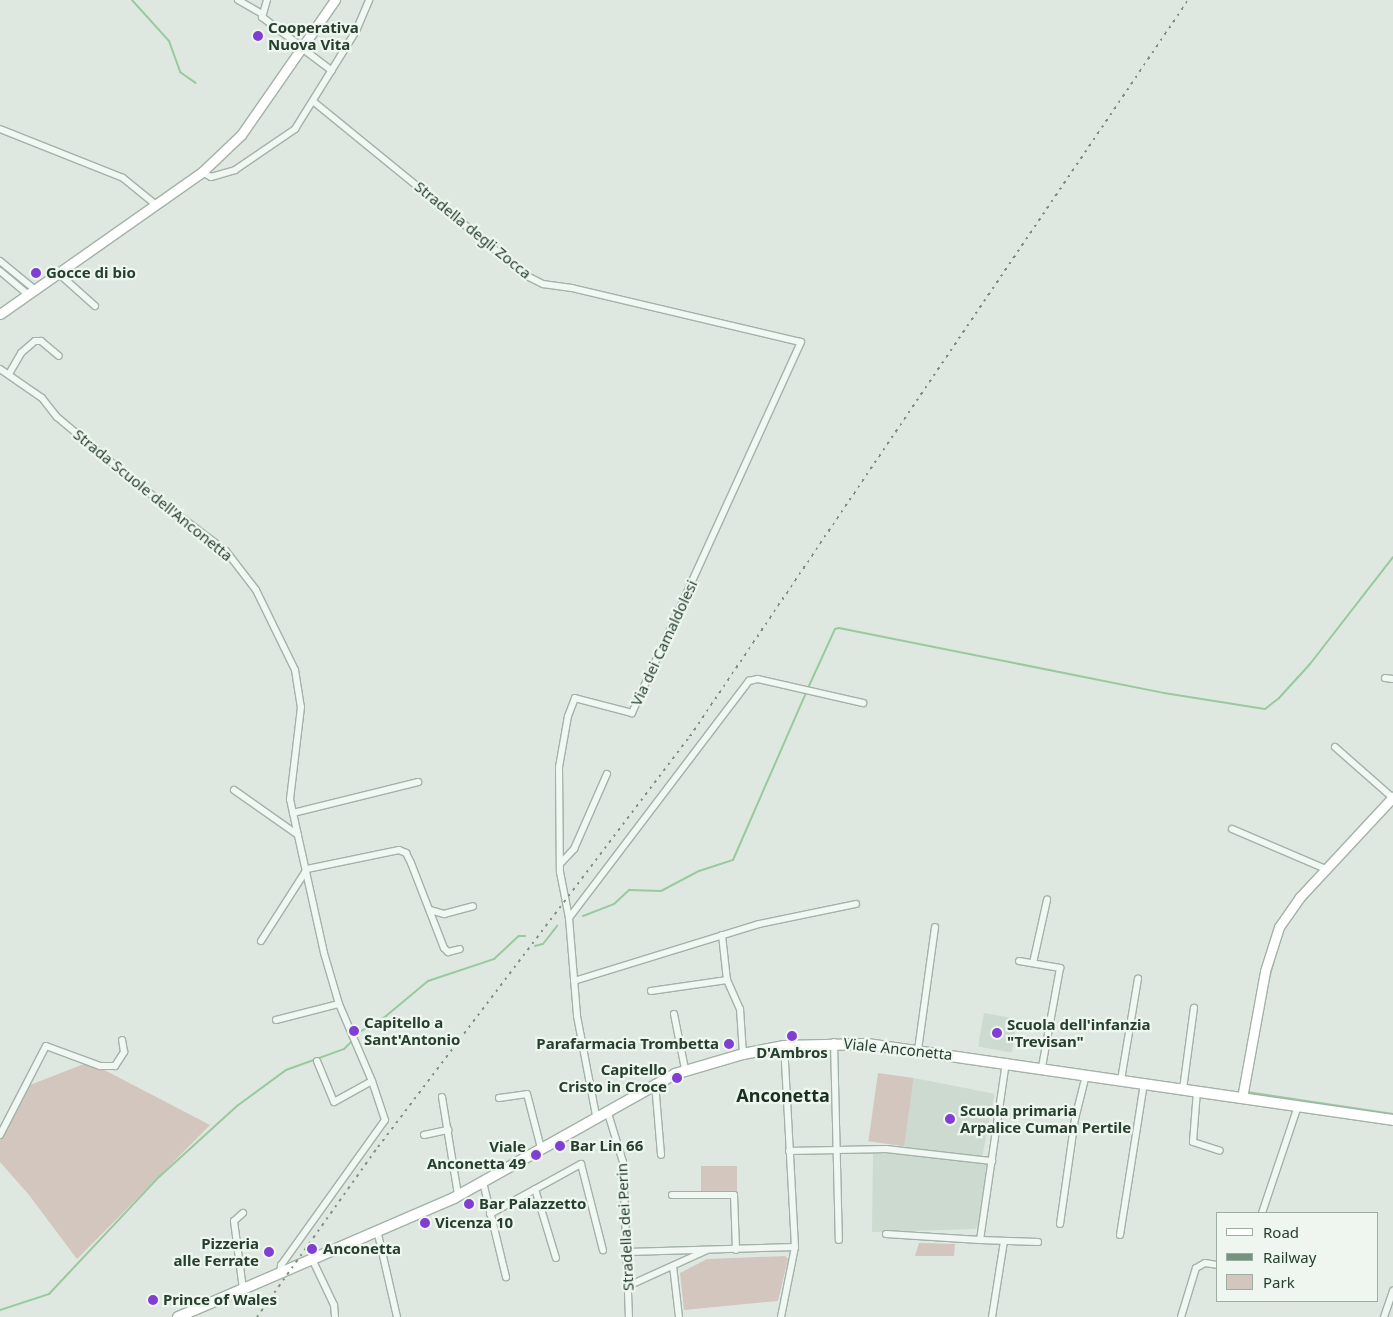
<!DOCTYPE html>
<html>
<head>
<meta charset="utf-8">
<style>
  body { margin:0 }
  #map { position:relative; width:1393px; height:1317px; overflow:hidden; background:#dee8e0; font-family:"Noto Sans",sans-serif }
  div>[style] { position:absolute }
  .built>* { inset:0; background:#ccdacf; transform-origin:0 0 }
  .green>* { inset:0; background:#d3c6bf; transform-origin:0 0 }
  .stream>* { height:2px; margin:-1px; padding:0 1px; transform-origin:1px; border-radius:1px; background:#98ca9e }
  .roads { filter:drop-shadow(1px 0 #a3b2a7) drop-shadow(-1px 0 #a3b2a7) drop-shadow(0 1px #a3b2a7) drop-shadow(0 -1px #a3b2a7) }
  .street>* { height:6px; margin:-3px; padding:0 3px; transform-origin:3px; border-radius:3px; background:#f1f7f2 }
  .secondary>* { height:9px; margin:-4.5px; padding:0 4.5px; transform-origin:4.5px; border-radius:4.5px; background:#fff }
  .primary>* { height:10px; margin:-5px; padding:0 5px; transform-origin:5px; border-radius:5px; background:#fff }
  .rail>* { height:2px; margin-top:-1px; transform-origin:0; background:repeating-linear-gradient(90deg,#77927d 0 2.5px,transparent 0 7.5px) }
  .dots>* { width:14px; height:14px; translate:-50% -50%; box-sizing:border-box; border:2px solid #eef6ef; border-radius:50% }
  span { translate:-50% -50%; white-space:nowrap; text-align:center; line-height:1.15; -webkit-text-stroke:4.5px #eef6ef; paint-order:stroke }
  .poi-label { font-size:15px; color:#27402d; font-weight:700 }
  .left { translate:0 -50%; text-align:left }
  .right { translate:-100% -50%; text-align:right }
  .street-label { font-size:15px; color:#27402d }
  .quarter-label { font-size:18px; color:#19301f; font-weight:700 }
  .legend { position:absolute; left:1216px; top:1212px; width:162px; height:90px; box-sizing:border-box; background:#eef6ef; border:1px solid #9eada1; margin:0; padding:6px 9px; list-style:none; font-size:15px; color:#27402d }
  .legend li { display:flex; align-items:center; gap:10px; height:25px }
  .legend b { width:25px; border:1px solid #9eada1 }
</style>
</head>
<body>
<div id="map">
  <div class="built">
    <div style="left:984px;top:1013px;width:34px;height:34px;rotate:10deg"></div>
    <div style="left:914px;top:1078px;width:82px;height:69px;rotate:11deg"></div>
    <div style="clip-path:polygon(873px 1151px,986px 1164px,982px 1222px,975px 1229px,872px 1232px)"></div>
  </div>
  <div class="green">
    <div style="clip-path:polygon(89px 1062px,210px 1125px,77px 1259px,29px 1195px,0 1162px,0 1140px,30px 1085px)"></div>
    <div style="left:878px;top:1073px;width:36px;height:69px;rotate:8deg"></div>
    <div style="left:701px;top:1166px;width:36px;height:25px"></div>
    <div style="clip-path:polygon(919px 1243px,955px 1244px,954px 1256px,915px 1256px)"></div>
    <div style="clip-path:polygon(785px 1256px,788px 1259px,778px 1301px,684px 1310px,680px 1273px,707px 1259px)"></div>
  </div>
  <div class="stream">
    <div style="left:132px;top:0;width:55px;rotate:47.9deg"></div>
    <div style="left:169px;top:41px;width:33px;rotate:70deg"></div>
    <div style="left:180px;top:72px;width:19px;rotate:35deg"></div>
    <div style="left:808px;top:688px;width:65px;rotate:-65.4deg"></div>
    <div style="left:835px;top:629px;width:4px;rotate:-14deg"></div>
    <div style="left:839px;top:628px;width:331px;rotate:11.3deg"></div>
    <div style="left:1164px;top:693px;width:102px;rotate:9deg"></div>
    <div style="left:1265px;top:709px;width:18px;rotate:-38deg"></div>
    <div style="left:1279px;top:698px;width:46px;rotate:-47.6deg"></div>
    <div style="left:1310px;top:664px;width:135px;rotate:-52.2deg"></div>
    <div style="left:1299px;top:906px;width:74px;rotate:-47.7deg"></div>
    <div style="left:583px;top:916px;width:33px;rotate:-21deg"></div>
    <div style="left:614px;top:904px;width:21px;rotate:-43deg"></div>
    <div style="left:629px;top:890px;width:32px;rotate:2deg"></div>
    <div style="left:661px;top:891px;width:43px;rotate:-27.8deg"></div>
    <div style="left:699px;top:871px;width:36px;rotate:-18deg"></div>
    <div style="left:733px;top:860px;width:182px;rotate:-66.4deg"></div>
    <div style="left:535px;top:946px;width:8px;rotate:-14deg"></div>
    <div style="left:543px;top:944px;width:23px;rotate:-52deg"></div>
    <div style="left:1265px;top:994px;width:43px;rotate:-75.3deg"></div>
    <div style="left:358px;top:1033px;width:33px;rotate:-31deg"></div>
    <div style="left:386px;top:1016px;width:55px;rotate:-39.8deg"></div>
    <div style="left:428px;top:981px;width:70px;rotate:-18.4deg"></div>
    <div style="left:494px;top:959px;width:34px;rotate:-43deg"></div>
    <div style="left:519px;top:936px;width:6px"></div>
    <div style="left:1247px;top:1092px;width:148px;rotate:8.6deg"></div>
    <div style="left:0;top:1310px;width:52px;rotate:-18.1deg"></div>
    <div style="left:49px;top:1294px;width:161px;rotate:-46.8deg"></div>
    <div style="left:159px;top:1177px;width:105px;rotate:-42.3deg"></div>
    <div style="left:237px;top:1106px;width:61px;rotate:-36.3deg"></div>
    <div style="left:286px;top:1070px;width:62px;rotate:-19.9deg"></div>
    <div style="left:344px;top:1049px;width:10px;rotate:-45deg"></div>
  </div>
  <div class="roads">
    <div class="street">
      <div style="left:238px;top:0;width:28px;rotate:30deg"></div>
      <div style="left:267px;top:0;width:18px;rotate:106deg"></div>
      <div style="left:262px;top:17px;width:51px;rotate:37.1deg"></div>
      <div style="left:307px;top:52px;width:31px;rotate:37deg"></div>
      <div style="left:314px;top:102px;width:275px;rotate:39.2deg"></div>
      <div style="left:527px;top:276px;width:18px;rotate:27deg"></div>
      <div style="left:543px;top:284px;width:29px;rotate:8deg"></div>
      <div style="left:572px;top:288px;width:235px;rotate:13.3deg"></div>
      <div style="left:801px;top:342px;width:408px;rotate:114.5deg"></div>
      <div style="left:632px;top:713px;width:59px;rotate:-165.3deg"></div>
      <div style="left:575px;top:698px;width:19px;rotate:111deg"></div>
      <div style="left:568px;top:716px;width:52px;rotate:100deg"></div>
      <div style="left:559px;top:767px;width:105px;rotate:89.5deg"></div>
      <div style="left:560px;top:872px;width:47px;rotate:78.9deg"></div>
      <div style="left:569px;top:918px;width:98px;rotate:85.3deg"></div>
      <div style="left:577px;top:1016px;width:102px;rotate:79.2deg"></div>
      <div style="left:0;top:129px;width:132px;rotate:21.7deg"></div>
      <div style="left:123px;top:178px;width:41px;rotate:39.1deg"></div>
      <div style="left:202px;top:172px;width:10px;rotate:29deg"></div>
      <div style="left:211px;top:177px;width:25px;rotate:-16deg"></div>
      <div style="left:235px;top:170px;width:73px;rotate:-34.3deg"></div>
      <div style="left:295px;top:129px;width:115px;rotate:-58.1deg"></div>
      <div style="left:356px;top:31px;width:34px;rotate:-67deg"></div>
      <div style="left:0;top:261px;width:43px;rotate:39.3deg"></div>
      <div style="left:0;top:271px;width:34px;rotate:40deg"></div>
      <div style="left:57px;top:272px;width:51px;rotate:41.8deg"></div>
      <div style="left:0;top:369px;width:51px;rotate:34.6deg"></div>
      <div style="left:42px;top:398px;width:24px;rotate:52deg"></div>
      <div style="left:57px;top:417px;width:103px;rotate:39.9deg"></div>
      <div style="left:136px;top:483px;width:113px;rotate:37.1deg"></div>
      <div style="left:226px;top:551px;width:49px;rotate:52.4deg"></div>
      <div style="left:256px;top:590px;width:89px;rotate:64deg"></div>
      <div style="left:295px;top:670px;width:37px;rotate:81deg"></div>
      <div style="left:301px;top:707px;width:93px;rotate:96.8deg"></div>
      <div style="left:290px;top:799px;width:14px;rotate:78deg"></div>
      <div style="left:293px;top:813px;width:143px;rotate:77.5deg"></div>
      <div style="left:324px;top:953px;width:53px;rotate:73.6deg"></div>
      <div style="left:339px;top:1004px;width:84px;rotate:66.8deg"></div>
      <div style="left:372px;top:1081px;width:41px;rotate:71.6deg"></div>
      <div style="left:385px;top:1120px;width:178px;rotate:125.6deg"></div>
      <div style="left:281px;top:1265px;width:9px;rotate:96deg"></div>
      <div style="left:9px;top:374px;width:24px;rotate:-60deg"></div>
      <div style="left:21px;top:353px;width:18px;rotate:-41deg"></div>
      <div style="left:35px;top:341px;width:6px"></div>
      <div style="left:41px;top:341px;width:23px;rotate:40deg"></div>
      <div style="left:1385px;top:678px;width:8px;rotate:7deg"></div>
      <div style="left:1335px;top:747px;width:76px;rotate:41.3deg"></div>
      <div style="left:234px;top:790px;width:78px;rotate:35.1deg"></div>
      <div style="left:293px;top:813px;width:129px;rotate:-13.9deg"></div>
      <div style="left:1232px;top:829px;width:104px;rotate:23.1deg"></div>
      <div style="left:560px;top:864px;width:21px;rotate:-47deg"></div>
      <div style="left:574px;top:849px;width:82px;rotate:-66.3deg"></div>
      <div style="left:430px;top:910px;width:15px;rotate:16deg"></div>
      <div style="left:444px;top:914px;width:30px;rotate:-15deg"></div>
      <div style="left:569px;top:918px;width:298px;rotate:-52.8deg"></div>
      <div style="left:749px;top:681px;width:9px;rotate:-13deg"></div>
      <div style="left:758px;top:679px;width:108px;rotate:12.9deg"></div>
      <div style="left:722px;top:935px;width:45px;rotate:83.7deg"></div>
      <div style="left:261px;top:941px;width:85px;rotate:-57.4deg"></div>
      <div style="left:307px;top:869px;width:94px;rotate:-11.7deg"></div>
      <div style="left:399px;top:850px;width:8px;rotate:23deg"></div>
      <div style="left:406px;top:853px;width:11px;rotate:63deg"></div>
      <div style="left:411px;top:863px;width:91px;rotate:68.8deg"></div>
      <div style="left:444px;top:948px;width:6px;rotate:45deg"></div>
      <div style="left:448px;top:952px;width:12px;rotate:-14deg"></div>
      <div style="left:1019px;top:961px;width:42px;rotate:9.7deg"></div>
      <div style="left:1060px;top:968px;width:101px;rotate:100.3deg"></div>
      <div style="left:1033px;top:963px;width:65px;rotate:-77.5deg"></div>
      <div style="left:574px;top:981px;width:194px;rotate:-17.1deg"></div>
      <div style="left:759px;top:924px;width:99px;rotate:-11.7deg"></div>
      <div style="left:651px;top:991px;width:77px;rotate:-8.2deg"></div>
      <div style="left:727px;top:980px;width:32px;rotate:66deg"></div>
      <div style="left:740px;top:1009px;width:45px;rotate:86.2deg"></div>
      <div style="left:674px;top:1014px;width:56px;rotate:78.7deg"></div>
      <div style="left:276px;top:1020px;width:65px;rotate:-14.3deg"></div>
      <div style="left:834px;top:1042px;width:198px;rotate:88.6deg"></div>
      <div style="left:918px;top:1050px;width:124px;rotate:-82.1deg"></div>
      <div style="left:317px;top:1061px;width:44px;rotate:67.5deg"></div>
      <div style="left:334px;top:1102px;width:43px;rotate:-28.9deg"></div>
      <div style="left:1121px;top:1080px;width:103px;rotate:-80.5deg"></div>
      <div style="left:655px;top:1083px;width:72px;rotate:85.2deg"></div>
      <div style="left:1183px;top:1089px;width:82px;rotate:-82.3deg"></div>
      <div style="left:1197px;top:1091px;width:51px;rotate:94.5deg"></div>
      <div style="left:1193px;top:1142px;width:28px;rotate:18deg"></div>
      <div style="left:442px;top:1097px;width:99px;rotate:80.7deg"></div>
      <div style="left:499px;top:1098px;width:28px;rotate:-8deg"></div>
      <div style="left:527px;top:1094px;width:56px;rotate:75.5deg"></div>
      <div style="left:607px;top:1110px;width:54px;rotate:72.9deg"></div>
      <div style="left:623px;top:1162px;width:155px;rotate:87.8deg"></div>
      <div style="left:0;top:1135px;width:100px;rotate:-62.7deg"></div>
      <div style="left:46px;top:1046px;width:58px;rotate:20.3deg"></div>
      <div style="left:100px;top:1066px;width:15px"></div>
      <div style="left:115px;top:1066px;width:17px;rotate:-57deg"></div>
      <div style="left:124px;top:1052px;width:12px;rotate:-99deg"></div>
      <div style="left:424px;top:1135px;width:25px;rotate:-12deg"></div>
      <div style="left:789px;top:1151px;width:97px;rotate:-1.2deg"></div>
      <div style="left:886px;top:1149px;width:107px;rotate:6.5deg"></div>
      <div style="left:483px;top:1182px;width:98px;rotate:76.4deg"></div>
      <div style="left:535px;top:1189px;width:72px;rotate:73.1deg"></div>
      <div style="left:672px;top:1195px;width:62px"></div>
      <div style="left:734px;top:1195px;width:55px;rotate:87.9deg"></div>
      <div style="left:243px;top:1213px;width:12px;rotate:138deg"></div>
      <div style="left:234px;top:1221px;width:69px;rotate:82.5deg"></div>
      <div style="left:1262px;top:1213px;width:113px;rotate:-71.4deg"></div>
      <div style="left:490px;top:1214px;width:104px;rotate:-28.8deg"></div>
      <div style="left:581px;top:1164px;width:89px;rotate:75.7deg"></div>
      <div style="left:1060px;top:1224px;width:106px;rotate:-81.9deg"></div>
      <div style="left:1075px;top:1119px;width:45px;rotate:-76deg"></div>
      <div style="left:378px;top:1234px;width:85px;rotate:77.1deg"></div>
      <div style="left:886px;top:1234px;width:94px;rotate:3.7deg"></div>
      <div style="left:980px;top:1240px;width:180px;rotate:-81.7deg"></div>
      <div style="left:1120px;top:1235px;width:154px;rotate:-81deg"></div>
      <div style="left:980px;top:1240px;width:58px;rotate:2deg"></div>
      <div style="left:628px;top:1252px;width:167px;rotate:-1.7deg"></div>
      <div style="left:313px;top:1261px;width:49px;rotate:64.5deg"></div>
      <div style="left:334px;top:1305px;width:12px;rotate:85deg"></div>
      <div style="left:673px;top:1266px;width:51px;rotate:83.3deg"></div>
      <div style="left:628px;top:1286px;width:85px;rotate:-24.4deg"></div>
      <div style="left:781px;top:1317px;width:71px;rotate:-78.7deg"></div>
      <div style="left:795px;top:1247px;width:201px;rotate:-93.1deg"></div>
      <div style="left:992px;top:1317px;width:77px;rotate:-81deg"></div>
      <div style="left:1181px;top:1317px;width:51px;rotate:-73deg"></div>
      <div style="left:1196px;top:1268px;width:10px;rotate:-29deg"></div>
      <div style="left:1205px;top:1263px;width:12px;rotate:9deg"></div>
      <div style="left:1384px;top:1317px;width:28px;rotate:-71deg"></div>
    </div>
    <div class="secondary">
      <div style="left:0;top:314px;width:247px;rotate:-35.1deg"></div>
      <div style="left:202px;top:172px;width:54px;rotate:-43.5deg"></div>
      <div style="left:241px;top:135px;width:165px;rotate:-55.2deg"></div>
      <div style="left:1242px;top:1098px;width:129px;rotate:-79.7deg"></div>
      <div style="left:1265px;top:971px;width:46px;rotate:-72.3deg"></div>
      <div style="left:1279px;top:927px;width:37px;rotate:-55deg"></div>
      <div style="left:1300px;top:897px;width:137px;rotate:-47.1deg"></div>
    </div>
    <div class="primary">
      <div style="left:178px;top:1317px;width:301px;rotate:-23.3deg"></div>
      <div style="left:454px;top:1198px;width:253px;rotate:-29.3deg"></div>
      <div style="left:675px;top:1074px;width:71px;rotate:-16.4deg"></div>
      <div style="left:743px;top:1054px;width:42px;rotate:-11deg"></div>
      <div style="left:784px;top:1046px;width:83px;rotate:-1.4deg"></div>
      <div style="left:867px;top:1044px;width:531px;rotate:8.22deg"></div>
    </div>
  </div>
  <div class="rail">
    <div style="left:257px;top:1317px;width:209px;rotate:-54.6deg"></div>
    <div style="left:378px;top:1147px;width:516px;rotate:-52.8deg"></div>
    <div style="left:690px;top:736px;width:889px;rotate:-55.92deg"></div>
  </div>
  <div class="dots">
    <div style="left:258px;top:36px;background:#813ed3"></div>
    <div style="left:36px;top:273px;background:#813ed3"></div>
    <div style="left:354px;top:1031px;background:#813ed3"></div>
    <div style="left:997px;top:1033px;background:#813ed3"></div>
    <div style="left:792px;top:1036px;background:#813ed3"></div>
    <div style="left:729px;top:1044px;background:#813ed3"></div>
    <div style="left:677px;top:1078px;background:#813ed3"></div>
    <div style="left:950px;top:1119px;background:#813ed3"></div>
    <div style="left:560px;top:1146px;background:#813ed3"></div>
    <div style="left:536px;top:1155px;background:#813ed3"></div>
    <div style="left:469px;top:1204px;background:#813ed3"></div>
    <div style="left:425px;top:1223px;background:#813ed3"></div>
    <div style="left:312px;top:1249px;background:#813ed3"></div>
    <div style="left:269px;top:1252px;background:#813ed3"></div>
    <div style="left:153px;top:1300px;background:#813ed3"></div>
  </div>
  <div class="poi-label">
    <span class="left" style="left:268px;top:36px">Cooperativa<br>Nuova Vita</span>
    <span class="left" style="left:46px;top:273px">Gocce di bio</span>
    <span class="left" style="left:364px;top:1031px">Capitello a<br>Sant'Antonio</span>
    <span class="left" style="left:1007px;top:1033px">Scuola dell'infanzia<br>"Trevisan"</span>
    <span class="right" style="left:719px;top:1044px">Parafarmacia Trombetta</span>
    <span style="left:792px;top:1053px">D'Ambros</span>
    <span class="right" style="left:667px;top:1078px">Capitello<br>Cristo in Croce</span>
    <span class="left" style="left:960px;top:1119px">Scuola primaria<br>Arpalice Cuman Pertile</span>
    <span class="right" style="left:526px;top:1155px">Viale<br>Anconetta 49</span>
    <span class="left" style="left:570px;top:1146px">Bar Lin 66</span>
    <span class="left" style="left:479px;top:1204px">Bar Palazzetto</span>
    <span class="left" style="left:435px;top:1223px">Vicenza 10</span>
    <span class="right" style="left:259px;top:1252px">Pizzeria<br>alle Ferrate</span>
    <span class="left" style="left:323px;top:1249px">Anconetta</span>
    <span class="left" style="left:163px;top:1300px">Prince of Wales</span>
  </div>
  <div class="street-label">
    <span style="left:473px;top:230px;rotate:39deg">Stradella degli Zocca</span>
    <span style="left:153px;top:495px;rotate:39deg">Strada Scuole dell'Anconetta</span>
    <span style="left:664px;top:643px;rotate:-65deg">Via dei Camaldolesi</span>
    <span style="left:898px;top:1049px;rotate:6deg">Viale Anconetta</span>
    <span style="left:625px;top:1227px;rotate:-93deg">Stradella dei Perin</span>
  </div>
  <div class="quarter-label">
    <span style="left:783px;top:1095px">Anconetta</span>
  </div>
  <ul class="legend">
  <li><b style="height:6px;background:#fff"></b>Road</li>
  <li><b style="height:6px;background:#77927d"></b>Railway</li>
  <li><b style="height:14px;background:#d3c6bf"></b>Park</li>
  </ul>
</div>
</body>
</html>
